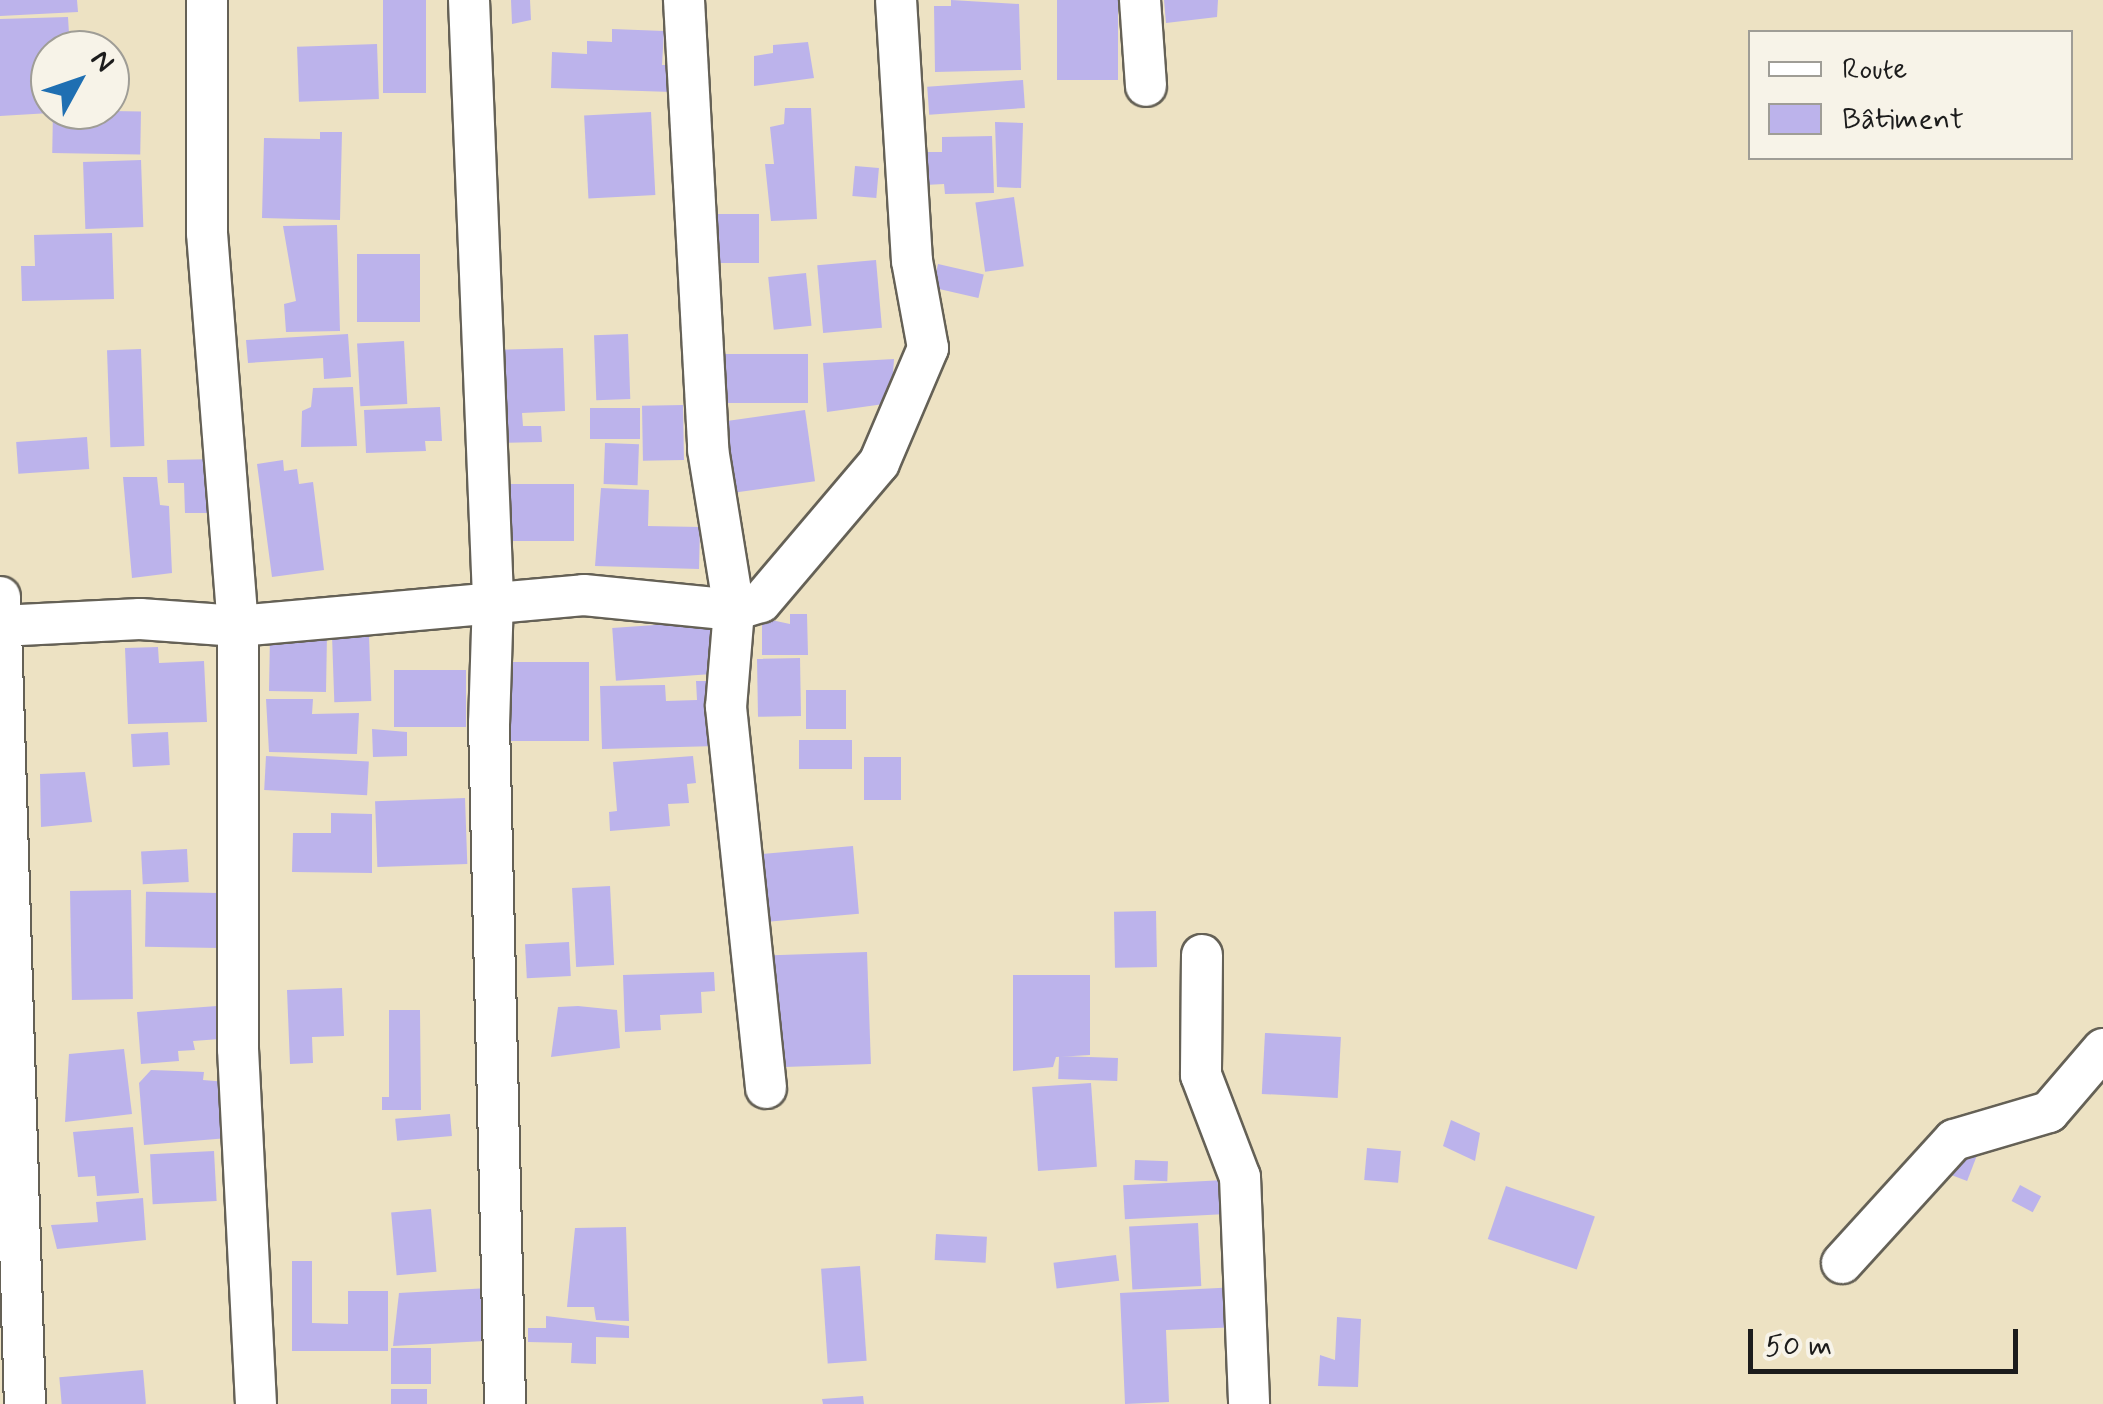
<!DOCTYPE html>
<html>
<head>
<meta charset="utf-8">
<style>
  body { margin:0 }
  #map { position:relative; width:2103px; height:1404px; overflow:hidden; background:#ede2c3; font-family:Mynerve,sans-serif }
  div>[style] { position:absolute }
  .building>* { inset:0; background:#bcb3eb; transform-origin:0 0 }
  .roads { filter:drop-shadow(2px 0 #656156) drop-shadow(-2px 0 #656156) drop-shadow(0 2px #656156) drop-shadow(0 -2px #656156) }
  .minor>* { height:40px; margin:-20px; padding:0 20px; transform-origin:20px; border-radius:20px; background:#fff }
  span { translate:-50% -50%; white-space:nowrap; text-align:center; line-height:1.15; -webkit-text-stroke:8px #f7f3e8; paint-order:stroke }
  .legend { position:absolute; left:1748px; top:30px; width:325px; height:130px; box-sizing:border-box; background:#f7f3e8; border:2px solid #9f9d96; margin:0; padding:12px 18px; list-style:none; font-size:30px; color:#1c1c1c }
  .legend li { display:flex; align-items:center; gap:20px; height:50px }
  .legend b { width:50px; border:2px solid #9f9d96 }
  .north { position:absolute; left:30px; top:30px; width:100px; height:100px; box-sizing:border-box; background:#f7f3e8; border:2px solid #9f9d96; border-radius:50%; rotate:50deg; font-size:28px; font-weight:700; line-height:40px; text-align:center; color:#1c1c1c }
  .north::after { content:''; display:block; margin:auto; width:35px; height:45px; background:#1f6fb2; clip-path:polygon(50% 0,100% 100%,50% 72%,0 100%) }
  .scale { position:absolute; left:1748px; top:1329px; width:270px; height:45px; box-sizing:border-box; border:5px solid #1c1c1c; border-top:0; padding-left:12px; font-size:30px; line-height:35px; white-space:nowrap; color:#1c1c1c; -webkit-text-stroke:8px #f7f3e8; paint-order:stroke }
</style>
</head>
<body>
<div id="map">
  <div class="building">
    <div style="clip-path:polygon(0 0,77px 0,78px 12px,0 16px)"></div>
    <div style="left:383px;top:0;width:43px;height:93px"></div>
    <div style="clip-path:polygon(511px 0,530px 0,531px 20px,512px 24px)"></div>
    <div style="clip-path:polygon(951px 0,1019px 4px,1021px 70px,935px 72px,934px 6px,951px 6px)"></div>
    <div style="left:1057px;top:0;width:61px;height:80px"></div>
    <div style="clip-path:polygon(1164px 0,1218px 0,1217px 17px,1166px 23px)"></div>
    <div style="clip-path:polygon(68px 17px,70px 50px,50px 50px,50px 113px,0 116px,0 19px)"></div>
    <div style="clip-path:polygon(612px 29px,664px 31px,662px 65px,672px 65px,672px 92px,551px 88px,552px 52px,587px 54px,587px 41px,612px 42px)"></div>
    <div style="clip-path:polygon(808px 42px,814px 78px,754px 86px,754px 56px,773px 53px,773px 45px)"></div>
    <div style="left:377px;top:44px;width:55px;height:80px;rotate:88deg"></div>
    <div style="left:1023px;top:80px;width:28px;height:96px;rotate:86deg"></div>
    <div style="clip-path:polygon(785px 108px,811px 108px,817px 219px,771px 221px,765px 164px,774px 164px,770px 127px,784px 124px)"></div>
    <div style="left:53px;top:110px;width:88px;height:43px;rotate:1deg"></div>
    <div style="left:651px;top:112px;width:83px;height:67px;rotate:87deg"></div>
    <div style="clip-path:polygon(995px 122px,1023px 123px,1021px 188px,997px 187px)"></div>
    <div style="clip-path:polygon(320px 132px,342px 132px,340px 220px,262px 218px,264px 138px,320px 139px)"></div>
    <div style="clip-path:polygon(992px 136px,994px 193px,945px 194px,944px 184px,925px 185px,924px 152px,942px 152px,942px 137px)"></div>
    <div style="left:141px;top:160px;width:67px;height:58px;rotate:88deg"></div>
    <div style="left:855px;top:166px;width:24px;height:30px;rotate:5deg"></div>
    <div style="left:1014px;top:197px;width:70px;height:39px;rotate:82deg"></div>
    <div style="left:713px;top:214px;width:46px;height:49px"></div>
    <div style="clip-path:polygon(337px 225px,340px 331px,286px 332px,284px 304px,296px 301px,283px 226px)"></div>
    <div style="clip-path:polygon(112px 233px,114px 299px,22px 301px,21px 266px,35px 266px,34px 235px)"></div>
    <div style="left:357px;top:254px;width:63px;height:68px"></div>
    <div style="left:876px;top:260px;width:68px;height:59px;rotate:85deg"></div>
    <div style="left:938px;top:264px;width:47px;height:24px;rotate:13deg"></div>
    <div style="left:806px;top:273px;width:53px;height:38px;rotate:84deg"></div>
    <div style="clip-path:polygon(348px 334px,351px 377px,324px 379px,323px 358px,248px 363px,246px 340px)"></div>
    <div style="left:628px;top:334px;width:65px;height:34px;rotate:88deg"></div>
    <div style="left:404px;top:341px;width:63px;height:47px;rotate:87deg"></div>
    <div style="clip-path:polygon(563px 348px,565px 411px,522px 413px,523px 426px,541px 426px,542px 442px,494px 443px,491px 350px)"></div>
    <div style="left:141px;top:349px;width:97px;height:34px;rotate:88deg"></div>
    <div style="left:715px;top:354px;width:93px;height:49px"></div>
    <div style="clip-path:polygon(894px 359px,891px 403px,827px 412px,823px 363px)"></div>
    <div style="clip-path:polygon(353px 387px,357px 446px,301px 447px,302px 411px,311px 407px,313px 388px)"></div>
    <div style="left:683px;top:405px;width:55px;height:41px;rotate:89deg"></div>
    <div style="clip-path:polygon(440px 407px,442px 441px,425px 441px,426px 451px,366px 453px,364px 410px)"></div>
    <div style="left:590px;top:408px;width:50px;height:31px"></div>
    <div style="left:805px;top:410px;width:72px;height:86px;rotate:82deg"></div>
    <div style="left:87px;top:437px;width:32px;height:71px;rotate:86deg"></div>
    <div style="left:605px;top:443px;width:34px;height:41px;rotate:2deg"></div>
    <div style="clip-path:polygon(219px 459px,221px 513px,185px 513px,184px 483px,168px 483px,167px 460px)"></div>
    <div style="clip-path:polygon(283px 460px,284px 471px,297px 469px,299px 484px,313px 482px,324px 570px,272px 577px,257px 464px)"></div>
    <div style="clip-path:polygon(123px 477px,157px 477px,160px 505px,169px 506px,172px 573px,132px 578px)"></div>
    <div style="left:505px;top:484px;width:69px;height:57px"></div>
    <div style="clip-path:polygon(601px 488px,649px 490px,648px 526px,700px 527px,699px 569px,595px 566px)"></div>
    <div style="clip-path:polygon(790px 614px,807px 614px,808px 655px,762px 655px,762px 618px,790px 624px)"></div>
    <div style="left:712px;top:621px;width:53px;height:100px;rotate:86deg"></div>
    <div style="left:270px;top:634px;width:57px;height:57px;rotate:1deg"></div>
    <div style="left:369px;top:635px;width:66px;height:37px;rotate:88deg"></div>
    <div style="clip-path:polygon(158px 647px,159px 663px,204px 661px,207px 722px,128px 724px,125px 648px)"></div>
    <div style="left:800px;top:658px;width:58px;height:43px;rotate:89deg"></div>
    <div style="left:498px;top:662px;width:91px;height:79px"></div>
    <div style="left:394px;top:670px;width:72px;height:57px"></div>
    <div style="clip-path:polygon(696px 681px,717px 681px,718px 746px,602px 749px,600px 686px,665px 685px,666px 701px,697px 700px)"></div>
    <div style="left:846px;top:690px;width:39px;height:40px;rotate:90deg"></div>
    <div style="clip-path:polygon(266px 699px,313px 699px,312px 714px,359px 713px,357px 754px,269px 752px)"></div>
    <div style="clip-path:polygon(372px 729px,407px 732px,407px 756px,373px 757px)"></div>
    <div style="left:168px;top:732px;width:33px;height:37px;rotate:87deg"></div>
    <div style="left:799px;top:740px;width:53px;height:29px"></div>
    <div style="left:266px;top:756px;width:103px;height:34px;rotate:3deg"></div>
    <div style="clip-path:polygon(693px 756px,696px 783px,687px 784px,689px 803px,668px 804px,670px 826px,610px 831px,609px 812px,617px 811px,613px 762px)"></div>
    <div style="left:864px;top:757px;width:37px;height:43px"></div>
    <div style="clip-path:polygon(85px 772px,92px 822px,41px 827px,40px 774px)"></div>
    <div style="left:465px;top:798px;width:66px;height:90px;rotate:88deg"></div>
    <div style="clip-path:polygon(331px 813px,372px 814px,372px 873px,292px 872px,293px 833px,331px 833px)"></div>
    <div style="left:853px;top:846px;width:68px;height:97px;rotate:85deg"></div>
    <div style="left:187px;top:849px;width:33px;height:46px;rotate:87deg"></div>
    <div style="left:610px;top:886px;width:79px;height:38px;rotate:87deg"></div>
    <div style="left:131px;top:890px;width:109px;height:61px;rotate:89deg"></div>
    <div style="left:220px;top:893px;width:55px;height:74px;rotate:91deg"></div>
    <div style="left:1156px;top:911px;width:56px;height:42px;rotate:89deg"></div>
    <div style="left:569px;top:942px;width:34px;height:44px;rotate:87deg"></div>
    <div style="left:867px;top:952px;width:112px;height:101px;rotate:88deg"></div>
    <div style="clip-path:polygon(714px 972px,715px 991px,701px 992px,702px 1013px,660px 1015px,661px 1030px,625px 1032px,623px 975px)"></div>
    <div style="clip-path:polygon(1013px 975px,1090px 975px,1090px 1055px,1056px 1057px,1053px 1067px,1013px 1071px)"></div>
    <div style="clip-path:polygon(342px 988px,344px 1036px,312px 1037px,313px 1063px,290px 1064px,287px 990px)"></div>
    <div style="clip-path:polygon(217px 1006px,220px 1039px,193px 1041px,195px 1050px,178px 1051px,179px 1061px,141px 1064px,137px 1012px)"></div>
    <div style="clip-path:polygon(578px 1006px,617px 1010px,620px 1048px,551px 1057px,558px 1007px)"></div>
    <div style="clip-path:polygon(389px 1010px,420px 1010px,421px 1110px,382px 1110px,382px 1097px,389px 1097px)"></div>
    <div style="left:1265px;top:1033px;width:76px;height:61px;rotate:3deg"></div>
    <div style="clip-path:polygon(124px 1049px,132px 1114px,65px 1122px,69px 1054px)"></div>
    <div style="left:1118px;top:1058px;width:23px;height:59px;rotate:92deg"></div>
    <div style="clip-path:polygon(151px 1070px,204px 1072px,203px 1080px,227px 1082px,228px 1138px,144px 1145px,139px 1083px)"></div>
    <div style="left:1091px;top:1083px;width:84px;height:59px;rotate:86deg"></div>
    <div style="left:450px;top:1114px;width:22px;height:55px;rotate:85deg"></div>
    <div style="clip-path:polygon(1451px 1120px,1480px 1133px,1475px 1161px,1443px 1146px)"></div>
    <div style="clip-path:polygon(133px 1127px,139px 1193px,97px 1196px,95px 1176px,78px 1177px,73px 1132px)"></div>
    <div style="left:1962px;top:1147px;width:17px;height:30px;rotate:21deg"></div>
    <div style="left:1367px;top:1148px;width:34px;height:32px;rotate:5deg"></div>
    <div style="left:214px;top:1151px;width:50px;height:64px;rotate:87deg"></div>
    <div style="left:1135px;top:1160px;width:33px;height:20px;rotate:2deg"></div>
    <div style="left:1225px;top:1180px;width:34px;height:102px;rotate:87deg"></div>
    <div style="left:2020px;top:1185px;width:24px;height:18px;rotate:28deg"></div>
    <div style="left:1506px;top:1186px;width:94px;height:56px;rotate:19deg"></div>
    <div style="clip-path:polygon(143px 1198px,146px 1240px,57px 1249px,51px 1225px,98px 1222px,96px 1202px)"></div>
    <div style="left:431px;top:1209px;width:63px;height:40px;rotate:85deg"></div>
    <div style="left:1198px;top:1223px;width:63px;height:69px;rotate:87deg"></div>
    <div style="clip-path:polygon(626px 1227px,629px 1321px,596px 1320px,594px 1307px,567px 1307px,575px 1228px)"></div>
    <div style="left:936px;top:1234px;width:51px;height:26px;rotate:3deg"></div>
    <div style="left:1116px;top:1255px;width:26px;height:63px;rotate:83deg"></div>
    <div style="clip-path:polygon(292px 1261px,312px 1261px,312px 1323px,348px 1324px,348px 1291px,388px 1291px,388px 1351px,292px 1351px)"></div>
    <div style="left:860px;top:1266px;width:95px;height:39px;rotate:86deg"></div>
    <div style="clip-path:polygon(1238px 1287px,1240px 1327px,1166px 1330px,1169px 1402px,1125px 1404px,1120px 1293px)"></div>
    <div style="clip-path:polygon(489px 1288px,485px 1341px,393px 1346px,399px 1293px)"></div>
    <div style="clip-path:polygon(546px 1316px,629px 1326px,629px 1338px,596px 1337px,596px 1364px,571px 1363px,572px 1343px,528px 1342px,528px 1328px,546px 1328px)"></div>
    <div style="clip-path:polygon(1337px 1317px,1361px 1319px,1358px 1387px,1318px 1386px,1320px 1355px,1335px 1360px)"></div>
    <div style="left:391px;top:1348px;width:40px;height:36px"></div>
    <div style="left:143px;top:1370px;width:34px;height:84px;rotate:85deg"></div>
    <div style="left:391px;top:1389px;width:36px;height:15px"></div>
    <div style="clip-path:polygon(863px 1396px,864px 1404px,823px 1404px,822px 1399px)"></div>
  </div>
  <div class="roads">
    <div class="minor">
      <div style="left:207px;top:0;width:233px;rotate:90deg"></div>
      <div style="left:207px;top:233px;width:394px;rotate:85.5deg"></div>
      <div style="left:238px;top:626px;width:423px;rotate:90deg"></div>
      <div style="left:238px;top:1049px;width:355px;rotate:87.1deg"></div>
      <div style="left:469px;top:0;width:598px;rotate:87.7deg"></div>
      <div style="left:493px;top:598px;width:125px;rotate:91.8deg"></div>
      <div style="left:489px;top:723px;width:681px;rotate:88.65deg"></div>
      <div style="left:684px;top:0;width:450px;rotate:86.9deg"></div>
      <div style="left:708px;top:449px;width:163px;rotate:80.8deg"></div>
      <div style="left:734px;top:610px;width:97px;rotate:94.7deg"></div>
      <div style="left:726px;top:707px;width:383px;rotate:84deg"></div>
      <div style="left:1140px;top:0;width:86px;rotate:86deg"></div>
      <div style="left:0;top:597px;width:807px;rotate:88.23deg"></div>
      <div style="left:0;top:626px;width:140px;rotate:-2.9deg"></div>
      <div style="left:140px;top:619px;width:98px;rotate:4.1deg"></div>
      <div style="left:238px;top:626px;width:347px;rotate:-5.1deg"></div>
      <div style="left:584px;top:595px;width:151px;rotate:5.7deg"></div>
      <div style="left:734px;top:610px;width:28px;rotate:-17deg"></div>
      <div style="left:761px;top:602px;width:182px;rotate:-49.7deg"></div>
      <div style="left:879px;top:463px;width:125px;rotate:-66.9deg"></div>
      <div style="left:928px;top:348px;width:88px;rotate:-100.4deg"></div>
      <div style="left:912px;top:261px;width:261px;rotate:-93.5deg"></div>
      <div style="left:1202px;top:955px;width:120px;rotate:90.5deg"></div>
      <div style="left:1201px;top:1075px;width:109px;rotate:69.1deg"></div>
      <div style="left:1240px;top:1177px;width:227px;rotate:87.7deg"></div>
      <div style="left:1842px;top:1263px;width:166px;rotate:-47.7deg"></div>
      <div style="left:1954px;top:1140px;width:99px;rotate:-16.4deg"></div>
      <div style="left:2049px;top:1112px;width:83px;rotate:-49.4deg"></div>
    </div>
  </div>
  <ul class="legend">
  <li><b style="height:12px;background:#fff"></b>Route</li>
  <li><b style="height:28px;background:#bcb3eb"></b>Bâtiment</li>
  </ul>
  <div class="north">N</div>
  <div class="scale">50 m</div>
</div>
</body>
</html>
